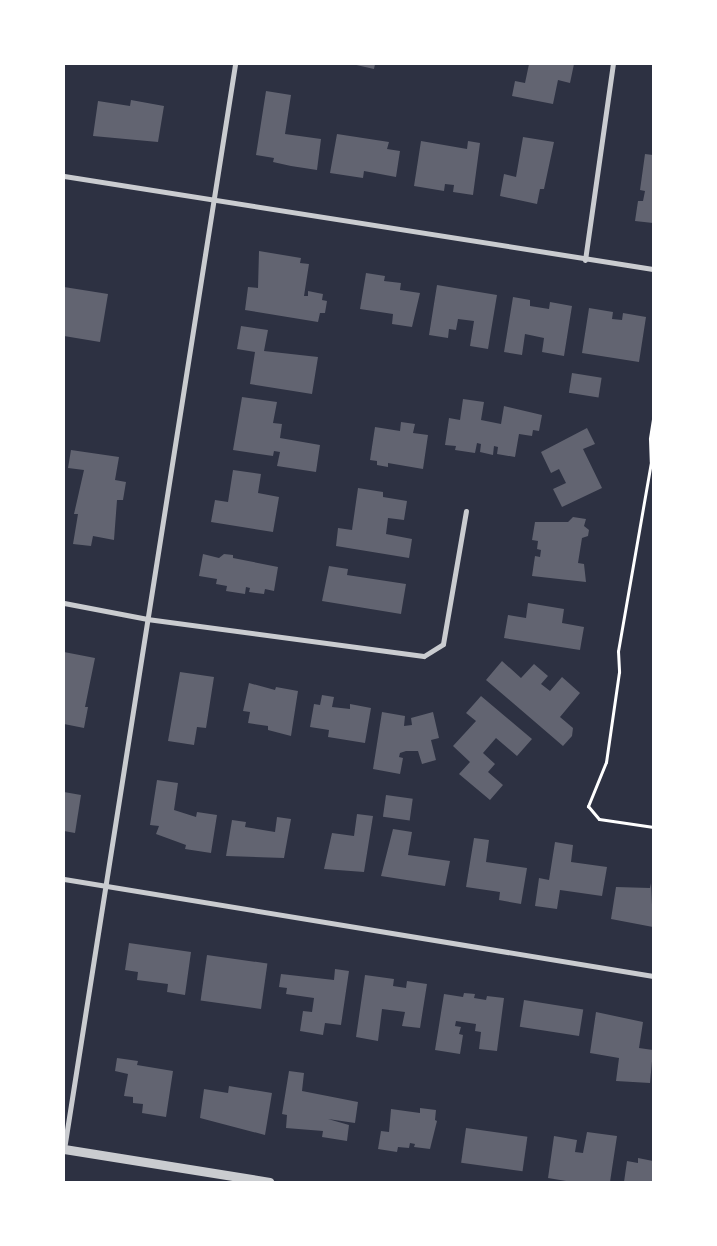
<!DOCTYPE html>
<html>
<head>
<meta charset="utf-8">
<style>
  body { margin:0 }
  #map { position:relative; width:717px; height:1246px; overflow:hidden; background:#2d3142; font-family:Jost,sans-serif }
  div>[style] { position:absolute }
  .building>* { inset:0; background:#626471; transform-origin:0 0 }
  .path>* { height:3px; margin:-1.5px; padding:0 1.5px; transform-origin:1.5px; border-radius:1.5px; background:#fff }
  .minor>* { height:5px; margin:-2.5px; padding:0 2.5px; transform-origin:2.5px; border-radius:2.5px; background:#caccd0 }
  .tertiary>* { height:9px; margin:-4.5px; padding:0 4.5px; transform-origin:4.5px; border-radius:4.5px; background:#caccd0 }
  span { translate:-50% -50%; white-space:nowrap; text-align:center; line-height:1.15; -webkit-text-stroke:4px #fff; paint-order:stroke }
  .frame { position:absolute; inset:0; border:65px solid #fff; pointer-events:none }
</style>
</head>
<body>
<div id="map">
  <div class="building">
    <div style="clip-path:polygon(352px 64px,375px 64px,374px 69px)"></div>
    <div style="clip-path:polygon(529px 64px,574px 64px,570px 83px,558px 80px,553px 104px,512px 96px,515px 81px,525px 83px)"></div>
    <div style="clip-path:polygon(266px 91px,291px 95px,285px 134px,321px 139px,317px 170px,291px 166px,273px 162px,274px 158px,256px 155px)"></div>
    <div style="clip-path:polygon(131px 100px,164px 106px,158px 142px,93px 136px,98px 101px,130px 106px)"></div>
    <div style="clip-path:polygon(337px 134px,389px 142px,387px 149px,400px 151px,396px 177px,364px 171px,363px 178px,330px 173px)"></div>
    <div style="clip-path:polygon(523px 137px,554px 142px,544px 189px,540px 189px,537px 204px,500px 196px,504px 174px,516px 177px)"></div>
    <div style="clip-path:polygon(421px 141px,467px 149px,468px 141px,480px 143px,473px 195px,453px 192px,454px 185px,445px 184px,444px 191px,414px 186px)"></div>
    <div style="clip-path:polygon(645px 154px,653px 155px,653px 223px,635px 221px,638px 201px,643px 201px,645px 191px,640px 190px)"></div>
    <div style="clip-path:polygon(259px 251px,301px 258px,300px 263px,309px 264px,304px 296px,308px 296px,308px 291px,323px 294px,322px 300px,327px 301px,325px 313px,320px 313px,318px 322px,245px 310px,248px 287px,258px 288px)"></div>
    <div style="clip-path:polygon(366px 273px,385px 276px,384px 281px,401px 283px,400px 290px,420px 293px,412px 327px,392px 324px,393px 314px,360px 309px)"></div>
    <div style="clip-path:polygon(437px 285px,497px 295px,488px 349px,470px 346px,474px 321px,458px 319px,456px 330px,449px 329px,448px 338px,429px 335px)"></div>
    <div style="clip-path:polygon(64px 287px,108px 294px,100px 342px,64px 336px)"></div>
    <div style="clip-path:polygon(513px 297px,530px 300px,530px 306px,549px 309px,550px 302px,572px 306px,564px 356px,542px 352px,544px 338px,525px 334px,522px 355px,504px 352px)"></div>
    <div style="clip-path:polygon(589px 308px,613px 312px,612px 319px,622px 320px,623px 313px,646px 317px,639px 362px,582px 353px)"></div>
    <div style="clip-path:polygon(241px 326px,268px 330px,264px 351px,318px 357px,312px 394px,250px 384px,255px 352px,237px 349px)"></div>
    <div style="left:572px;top:373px;width:30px;height:20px;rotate:9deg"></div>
    <div style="clip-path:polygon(242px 397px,277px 402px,273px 423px,282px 424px,280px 438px,320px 445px,316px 472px,277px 466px,280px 452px,274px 451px,273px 456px,233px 450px)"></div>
    <div style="clip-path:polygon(463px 399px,484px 402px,481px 420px,501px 424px,504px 406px,542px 415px,539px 431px,533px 430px,532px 436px,519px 434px,515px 457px,497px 454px,498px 447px,494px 446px,493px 455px,480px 452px,481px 444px,477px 443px,475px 453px,455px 450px,456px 446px,445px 445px,449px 418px,460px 420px)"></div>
    <div style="clip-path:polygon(401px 422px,415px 424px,413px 433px,428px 435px,423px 469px,388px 463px,388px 467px,377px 465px,377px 461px,370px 460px,375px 427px,400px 431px)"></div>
    <div style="clip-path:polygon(587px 428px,595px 444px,583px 449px,602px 488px,562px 507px,553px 489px,566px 483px,559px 469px,551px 473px,541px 452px)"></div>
    <div style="clip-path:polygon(71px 450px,119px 457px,115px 480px,126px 482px,123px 500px,117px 500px,114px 540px,93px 536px,91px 546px,73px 544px,78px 514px,74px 514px,84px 470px,68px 468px)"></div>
    <div style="clip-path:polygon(233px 470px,261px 474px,258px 493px,279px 497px,273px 532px,211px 522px,215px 500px,228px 502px)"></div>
    <div style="clip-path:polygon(358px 488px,383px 492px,383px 497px,407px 501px,404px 520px,388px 518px,386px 534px,412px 539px,409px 558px,336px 546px,338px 528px,352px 530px)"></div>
    <div style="clip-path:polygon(573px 517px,586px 519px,584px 526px,589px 530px,588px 536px,582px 538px,578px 563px,584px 564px,586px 582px,532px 576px,535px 556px,540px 557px,541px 550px,537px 549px,538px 541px,532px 540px,535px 522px,568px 522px)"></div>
    <div style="clip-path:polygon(203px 554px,219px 558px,224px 554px,233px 555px,233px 558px,278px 567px,274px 591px,265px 589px,264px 594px,249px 592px,250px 588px,246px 587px,245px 594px,226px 591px,227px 586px,216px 584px,217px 579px,199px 576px)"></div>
    <div style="clip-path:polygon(329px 566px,348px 569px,347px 575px,406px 584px,401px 614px,322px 601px)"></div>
    <div style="clip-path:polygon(528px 603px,564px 609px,562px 623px,584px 627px,580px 650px,504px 638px,508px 615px,526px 618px)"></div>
    <div style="clip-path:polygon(64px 652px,95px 658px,85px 707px,88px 707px,84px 728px,64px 724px)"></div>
    <div style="clip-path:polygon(502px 661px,521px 678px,534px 664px,548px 676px,541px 684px,550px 691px,562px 677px,580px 693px,560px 717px,573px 728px,572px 736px,563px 746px,486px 680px)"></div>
    <div style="clip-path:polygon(180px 672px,214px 677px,206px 728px,197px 727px,194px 745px,168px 741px)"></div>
    <div style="clip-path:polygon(249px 683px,275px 690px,276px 687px,298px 691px,291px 736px,268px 730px,268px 726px,248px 723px,250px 712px,243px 711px)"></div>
    <div style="clip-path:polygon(322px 695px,334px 697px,332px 707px,350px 709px,350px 704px,371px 708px,365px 743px,328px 737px,329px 730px,310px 727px,314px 704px,320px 705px)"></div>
    <div style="clip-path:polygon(481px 696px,532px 739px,517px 756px,496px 738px,483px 753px,495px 764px,488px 772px,503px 785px,490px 800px,459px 774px,470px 762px,453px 746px,476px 721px,466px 713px)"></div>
    <div style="clip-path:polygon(382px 712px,405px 716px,404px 726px,412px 725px,411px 718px,433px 712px,439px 738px,431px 740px,436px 760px,422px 764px,418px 751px,406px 751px,400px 753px,399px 757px,403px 758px,400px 774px,373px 769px)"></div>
    <div style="clip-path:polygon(157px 780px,178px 783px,174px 810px,196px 817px,197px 812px,217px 815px,211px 853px,185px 849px,186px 845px,156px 834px,159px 826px,150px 825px)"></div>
    <div style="clip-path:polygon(64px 792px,81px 795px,75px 833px,64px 831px)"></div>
    <div style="left:386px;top:795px;width:27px;height:22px;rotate:8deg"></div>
    <div style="clip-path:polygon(357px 814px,373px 816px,364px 872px,324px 869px,332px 833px,354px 836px)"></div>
    <div style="clip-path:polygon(277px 817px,291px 819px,284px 858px,226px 856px,232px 820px,246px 822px,245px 827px,275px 832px)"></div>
    <div style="clip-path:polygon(393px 829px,412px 832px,408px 855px,450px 861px,445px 886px,381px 876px)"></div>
    <div style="clip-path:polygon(474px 838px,489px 840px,486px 862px,527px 868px,521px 904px,499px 900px,500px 892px,466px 887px)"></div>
    <div style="clip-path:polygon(555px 842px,573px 845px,571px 862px,607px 867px,602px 896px,560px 890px,557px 909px,535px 906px,539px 878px,549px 880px)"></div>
    <div style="clip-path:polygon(651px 883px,653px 927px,611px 919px,616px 887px,650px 888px)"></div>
    <div style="clip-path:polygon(129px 943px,191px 952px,185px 995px,167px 992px,168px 984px,137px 980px,138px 972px,125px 970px)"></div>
    <div style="left:207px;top:955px;width:61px;height:46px;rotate:8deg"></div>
    <div style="clip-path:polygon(335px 969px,349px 971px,341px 1025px,325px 1023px,323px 1035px,300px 1031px,303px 1011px,312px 1012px,314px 998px,286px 994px,287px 988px,279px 987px,281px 974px,334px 980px)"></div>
    <div style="clip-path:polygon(365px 975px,394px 979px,393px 986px,406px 988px,407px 981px,427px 984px,420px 1028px,402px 1026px,405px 1012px,382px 1009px,378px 1041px,356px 1037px)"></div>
    <div style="clip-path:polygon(464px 993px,475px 994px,474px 998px,486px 1000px,487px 996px,504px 998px,497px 1051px,479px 1049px,481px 1032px,475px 1031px,476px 1024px,456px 1021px,455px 1026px,461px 1027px,459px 1034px,463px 1035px,460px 1054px,435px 1050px,444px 994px,463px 997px)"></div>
    <div style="left:524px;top:1000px;width:60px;height:27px;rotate:9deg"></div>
    <div style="clip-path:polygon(596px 1012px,643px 1022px,639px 1048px,653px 1050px,650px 1083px,616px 1081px,619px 1058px,590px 1053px)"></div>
    <div style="clip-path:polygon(117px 1058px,138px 1061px,137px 1065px,173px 1071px,166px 1117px,142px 1113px,143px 1104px,133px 1103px,133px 1097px,124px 1096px,128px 1074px,115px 1071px)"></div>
    <div style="clip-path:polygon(289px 1071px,304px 1073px,302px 1091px,358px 1102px,355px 1123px,328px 1119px,349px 1125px,347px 1141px,322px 1137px,323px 1131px,286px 1128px,287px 1115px,282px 1114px)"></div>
    <div style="clip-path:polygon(229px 1086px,272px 1093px,265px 1135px,200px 1118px,204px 1089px,228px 1093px)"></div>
    <div style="clip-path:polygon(420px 1108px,436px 1110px,435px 1120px,437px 1121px,430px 1149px,414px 1147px,415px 1144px,410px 1143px,409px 1148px,398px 1147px,397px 1152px,378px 1149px,381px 1131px,389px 1132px,391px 1109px,420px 1113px)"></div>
    <div style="left:466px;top:1128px;width:62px;height:35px;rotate:8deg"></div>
    <div style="clip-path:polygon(587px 1132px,617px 1136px,610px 1182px,572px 1182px,548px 1178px,554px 1136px,577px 1140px,575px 1152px,583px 1153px)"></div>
    <div style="clip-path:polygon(638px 1158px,653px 1161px,653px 1182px,624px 1182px,627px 1161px,638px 1163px)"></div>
  </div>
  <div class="path">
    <div style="left:653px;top:419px;width:20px;rotate:99deg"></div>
    <div style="left:650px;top:439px;width:23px;rotate:88deg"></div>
    <div style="left:651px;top:462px;width:192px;rotate:99.9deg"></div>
    <div style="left:618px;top:651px;width:21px;rotate:87deg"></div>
    <div style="left:619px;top:672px;width:91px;rotate:98.2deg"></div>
    <div style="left:606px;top:762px;width:48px;rotate:112.2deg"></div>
    <div style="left:588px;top:806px;width:17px;rotate:50deg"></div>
    <div style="left:599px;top:819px;width:55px;rotate:8.4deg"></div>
  </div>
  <div class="minor">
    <div style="left:64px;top:176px;width:596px;rotate:8.97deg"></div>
    <div style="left:585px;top:260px;width:198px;rotate:-81.9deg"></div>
    <div style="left:64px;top:603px;width:85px;rotate:10.9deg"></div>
    <div style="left:147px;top:619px;width:279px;rotate:7.6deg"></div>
    <div style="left:424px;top:656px;width:22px;rotate:-32deg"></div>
    <div style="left:443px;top:644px;width:135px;rotate:-80.2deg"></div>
    <div style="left:64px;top:879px;width:597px;rotate:9.35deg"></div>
    <div style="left:64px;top:1149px;width:1098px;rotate:-81.04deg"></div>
  </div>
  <div class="tertiary">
    <div style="left:64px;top:1149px;width:208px;rotate:9.1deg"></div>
  </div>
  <div class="frame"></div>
</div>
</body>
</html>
